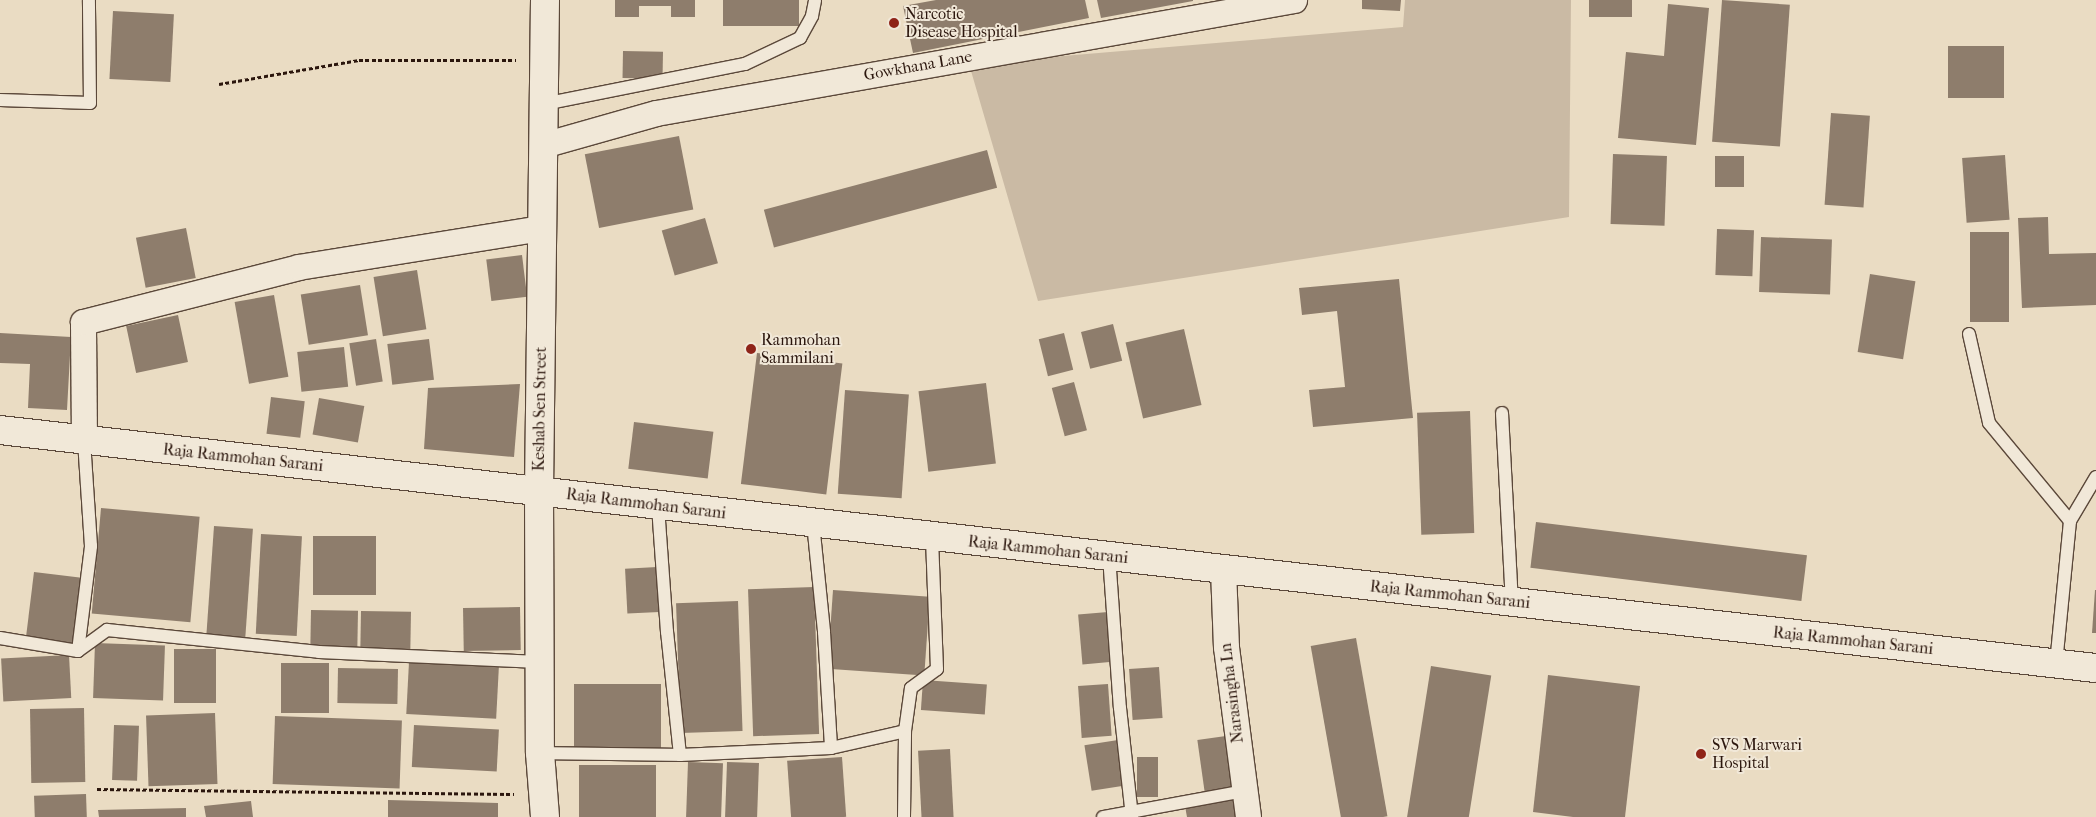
<!DOCTYPE html>
<html>
<head>
<meta charset="utf-8">
<style>
  body { margin:0 }
  #map { position:relative; width:2096px; height:817px; overflow:hidden; background:#eadcc3; font-family:"IM FELL French Canon",serif }
  div>[style] { position:absolute }
  .green>* { inset:0; background:#cabaa4 }
  .building>* { inset:0; background:#8e7d6c; transform-origin:0 0 }
  .path>* { height:3px; margin-top:-1.5px; transform-origin:0; background:repeating-linear-gradient(90deg,#2b160d 0 4px,transparent 0 6.5px) }
  .roads { filter:drop-shadow(1px 0 #5b483a) drop-shadow(-1px 0 #5b483a) drop-shadow(0 1px #5b483a) drop-shadow(0 -1px #5b483a) }
  .service>* { height:12px; margin:-6px; padding:0 6px; transform-origin:6px; border-radius:6px; background:#f1e8d8 }
  .minor>* { height:25px; margin:-12.5px; padding:0 12.5px; transform-origin:12.5px; border-radius:12.5px; background:#f1e8d8 }
  .secondary>* { height:28px; margin:-14px; padding:0 14px; transform-origin:14px; border-radius:14px; background:#f1e8d8 }
  .dots>* { width:14px; height:14px; translate:-50% -50%; box-sizing:border-box; border:2px solid #f1e8d8; border-radius:50% }
  span { translate:-50% -50%; white-space:nowrap; text-align:center; line-height:1.15; -webkit-text-stroke:4px #f1e8d8; paint-order:stroke }
  .poi-label { font-size:16px; color:#2b160d }
  .left { translate:0 -50%; text-align:left }
  .street-label { font-size:16px; color:#2b160d }
</style>
</head>
<body>
<div id="map">
  <div class="green">
    <div style="clip-path:polygon(1405px 0,1571px 0,1569px 217px,1038px 301px,969px 64px,1403px 27px)"></div>
  </div>
  <div class="building">
    <div style="clip-path:polygon(615px 0,695px 0,695px 17px,671px 17px,671px 6px,639px 6px,639px 17px,615px 17px)"></div>
    <div style="left:723px;top:0;width:76px;height:26px"></div>
    <div style="clip-path:polygon(936px 0,1085px 0,1089px 18px,913px 53px,903px 6px)"></div>
    <div style="clip-path:polygon(1097px 0,1193px 0,1193px 1px,1101px 18px)"></div>
    <div style="clip-path:polygon(1362px 0,1401px 0,1400px 11px,1362px 9px)"></div>
    <div style="left:1589px;top:0;width:43px;height:17px"></div>
    <div style="left:1722px;top:0;width:68px;height:142px;rotate:4deg"></div>
    <div style="clip-path:polygon(1668px 4px,1709px 8px,1696px 145px,1618px 138px,1626px 52px,1664px 56px)"></div>
    <div style="left:113px;top:11px;width:61px;height:68px;rotate:3deg"></div>
    <div style="left:1948px;top:46px;width:56px;height:52px"></div>
    <div style="left:623px;top:51px;width:40px;height:27px;rotate:1deg"></div>
    <div style="left:1831px;top:113px;width:39px;height:92px;rotate:4deg"></div>
    <div style="left:679px;top:136px;width:75px;height:96px;rotate:79deg"></div>
    <div style="left:987px;top:150px;width:39px;height:231px;rotate:75deg"></div>
    <div style="left:1613px;top:154px;width:54px;height:70px;rotate:2deg"></div>
    <div style="left:2005px;top:155px;width:65px;height:43px;rotate:86deg"></div>
    <div style="left:1715px;top:156px;width:29px;height:31px"></div>
    <div style="clip-path:polygon(2048px 217px,2049px 254px,2096px 253px,2096px 305px,2022px 308px,2018px 218px)"></div>
    <div style="left:705px;top:218px;width:47px;height:45px;rotate:74deg"></div>
    <div style="left:186px;top:228px;width:51px;height:51px;rotate:79deg"></div>
    <div style="left:1717px;top:229px;width:37px;height:46px;rotate:2deg"></div>
    <div style="left:1970px;top:232px;width:39px;height:90px"></div>
    <div style="left:1761px;top:237px;width:71px;height:55px;rotate:2deg"></div>
    <div style="left:522px;top:255px;width:42px;height:36px;rotate:83deg"></div>
    <div style="left:417px;top:270px;width:60px;height:44px;rotate:81deg"></div>
    <div style="left:1870px;top:274px;width:46px;height:79px;rotate:9deg"></div>
    <div style="clip-path:polygon(1399px 279px,1413px 418px,1313px 427px,1309px 390px,1345px 387px,1337px 311px,1302px 315px,1299px 288px)"></div>
    <div style="left:360px;top:285px;width:51px;height:60px;rotate:81deg"></div>
    <div style="left:274px;top:295px;width:83px;height:40px;rotate:80deg"></div>
    <div style="left:178px;top:315px;width:48px;height:53px;rotate:78deg"></div>
    <div style="left:1113px;top:324px;width:38px;height:33px;rotate:76deg"></div>
    <div style="left:1184px;top:329px;width:78px;height:60px;rotate:77deg"></div>
    <div style="clip-path:polygon(0 333px,71px 337px,67px 410px,28px 408px,30px 364px,0 363px)"></div>
    <div style="left:1064px;top:333px;width:38px;height:26px;rotate:76deg"></div>
    <div style="left:376px;top:339px;width:43px;height:27px;rotate:81deg"></div>
    <div style="left:429px;top:339px;width:41px;height:42px;rotate:83deg"></div>
    <div style="left:344px;top:347px;width:40px;height:47px;rotate:84deg"></div>
    <div style="left:757px;top:353px;width:86px;height:132px;rotate:7deg"></div>
    <div style="left:1074px;top:382px;width:50px;height:23px;rotate:75deg"></div>
    <div style="left:986px;top:383px;width:81px;height:68px;rotate:83deg"></div>
    <div style="clip-path:polygon(520px 384px,514px 457px,424px 449px,428px 388px)"></div>
    <div style="left:845px;top:390px;width:64px;height:104px;rotate:4deg"></div>
    <div style="left:271px;top:397px;width:34px;height:37px;rotate:7deg"></div>
    <div style="left:319px;top:398px;width:46px;height:37px;rotate:10deg"></div>
    <div style="left:1470px;top:411px;width:122px;height:53px;rotate:88deg"></div>
    <div style="left:634px;top:422px;width:80px;height:47px;rotate:7deg"></div>
    <div style="left:101px;top:508px;width:99px;height:106px;rotate:5deg"></div>
    <div style="left:1536px;top:522px;width:273px;height:46px;rotate:7deg"></div>
    <div style="left:214px;top:526px;width:39px;height:111px;rotate:4deg"></div>
    <div style="left:261px;top:534px;width:41px;height:100px;rotate:3deg"></div>
    <div style="left:313px;top:536px;width:63px;height:59px"></div>
    <div style="left:657px;top:567px;width:45px;height:32px;rotate:87deg"></div>
    <div style="left:34px;top:572px;width:50px;height:68px;rotate:7deg"></div>
    <div style="left:814px;top:587px;width:147px;height:66px;rotate:88deg"></div>
    <div style="left:833px;top:590px;width:97px;height:79px;rotate:4deg"></div>
    <div style="clip-path:polygon(2095px 590px,2096px 590px,2096px 633px,2092px 633px)"></div>
    <div style="left:738px;top:601px;width:130px;height:62px;rotate:88deg"></div>
    <div style="left:520px;top:607px;width:43px;height:57px;rotate:89deg"></div>
    <div style="left:311px;top:610px;width:47px;height:37px;rotate:1deg"></div>
    <div style="left:361px;top:611px;width:50px;height:38px;rotate:1deg"></div>
    <div style="left:1108px;top:612px;width:50px;height:30px;rotate:85deg"></div>
    <div style="left:1356px;top:638px;width:181px;height:46px;rotate:80deg"></div>
    <div style="left:95px;top:643px;width:70px;height:55px;rotate:2deg"></div>
    <div style="left:174px;top:649px;width:42px;height:54px"></div>
    <div style="left:69px;top:655px;width:43px;height:68px;rotate:87deg"></div>
    <div style="left:409px;top:662px;width:90px;height:52px;rotate:3deg"></div>
    <div style="left:281px;top:663px;width:48px;height:50px"></div>
    <div style="left:1431px;top:666px;width:61px;height:153px;rotate:9deg"></div>
    <div style="left:1159px;top:667px;width:51px;height:30px;rotate:86deg"></div>
    <div style="left:338px;top:668px;width:60px;height:35px;rotate:1deg"></div>
    <div style="clip-path:polygon(1548px 675px,1640px 686px,1625px 817px,1573px 817px,1533px 812px)"></div>
    <div style="left:923px;top:680px;width:64px;height:30px;rotate:4deg"></div>
    <div style="left:574px;top:684px;width:87px;height:66px"></div>
    <div style="left:1108px;top:684px;width:52px;height:30px;rotate:86deg"></div>
    <div style="left:84px;top:708px;width:74px;height:54px;rotate:89deg"></div>
    <div style="left:215px;top:713px;width:71px;height:69px;rotate:88deg"></div>
    <div style="left:275px;top:716px;width:127px;height:68px;rotate:2deg"></div>
    <div style="left:114px;top:725px;width:25px;height:55px;rotate:2deg"></div>
    <div style="left:414px;top:725px;width:85px;height:42px;rotate:3deg"></div>
    <div style="left:1233px;top:735px;width:53px;height:36px;rotate:82deg"></div>
    <div style="left:1118px;top:740px;width:46px;height:34px;rotate:81deg"></div>
    <div style="left:950px;top:749px;width:68px;height:32px;rotate:87deg"></div>
    <div style="left:842px;top:757px;width:60px;height:55px;rotate:86deg"></div>
    <div style="left:1137px;top:757px;width:21px;height:40px"></div>
    <div style="left:688px;top:762px;width:35px;height:55px;rotate:2deg"></div>
    <div style="left:727px;top:762px;width:32px;height:55px;rotate:2deg"></div>
    <div style="left:579px;top:765px;width:77px;height:52px"></div>
    <div style="left:86px;top:794px;width:23px;height:52px;rotate:88deg"></div>
    <div style="clip-path:polygon(1236px 798px,1239px 817px,1187px 817px,1185px 806px)"></div>
    <div style="clip-path:polygon(388px 800px,498px 803px,498px 817px,388px 817px)"></div>
    <div style="clip-path:polygon(251px 801px,253px 817px,206px 817px,204px 806px)"></div>
    <div style="clip-path:polygon(186px 808px,186px 817px,99px 817px,98px 810px)"></div>
  </div>
  <div class="path">
    <div style="left:219px;top:84px;width:142px;rotate:-9.7deg"></div>
    <div style="left:359px;top:60px;width:157px"></div>
    <div style="left:97px;top:789px;width:417px;rotate:0.7deg"></div>
  </div>
  <div class="roads">
    <div class="service">
      <div style="left:0;top:100px;width:90px;rotate:1.9deg"></div>
      <div style="left:90px;top:103px;width:103px;rotate:-90.6deg"></div>
      <div style="left:544px;top:104px;width:205px;rotate:-11.3deg"></div>
      <div style="left:745px;top:64px;width:61px;rotate:-25.3deg"></div>
      <div style="left:800px;top:38px;width:25px;rotate:-61deg"></div>
      <div style="left:812px;top:16px;width:16px;rotate:-79deg"></div>
      <div style="left:1969px;top:334px;width:91px;rotate:77.3deg"></div>
      <div style="left:1989px;top:423px;width:127px;rotate:50.4deg"></div>
      <div style="left:1502px;top:413px;width:189px;rotate:87deg"></div>
      <div style="left:813px;top:523px;width:110px;rotate:84.2deg"></div>
      <div style="left:824px;top:632px;width:116px;rotate:86.5deg"></div>
      <div style="left:1109px;top:556px;width:152px;rotate:85.9deg"></div>
      <div style="left:1120px;top:708px;width:110px;rotate:83.7deg"></div>
      <div style="left:0;top:638px;width:79px;rotate:9.5deg"></div>
      <div style="left:78px;top:651px;width:106px;rotate:-82.9deg"></div>
      <div style="left:91px;top:546px;width:106px;rotate:-93.8deg"></div>
      <div style="left:78px;top:651px;width:36px;rotate:-36deg"></div>
      <div style="left:107px;top:630px;width:213px;rotate:5.9deg"></div>
      <div style="left:319px;top:652px;width:220px;rotate:2.6deg"></div>
      <div style="left:2056px;top:664px;width:144px;rotate:-84.4deg"></div>
      <div style="left:2070px;top:521px;width:51px;rotate:-59.4deg"></div>
      <div style="left:540px;top:753px;width:140px;rotate:0.8deg"></div>
      <div style="left:680px;top:755px;width:124px;rotate:-96deg"></div>
      <div style="left:667px;top:632px;width:127px;rotate:-94.1deg"></div>
      <div style="left:680px;top:755px;width:151px;rotate:-2.7deg"></div>
      <div style="left:831px;top:748px;width:76px;rotate:-12.9deg"></div>
      <div style="left:904px;top:817px;width:86px;rotate:-89.3deg"></div>
      <div style="left:905px;top:731px;width:43px;rotate:-82.1deg"></div>
      <div style="left:911px;top:688px;width:32px;rotate:-36deg"></div>
      <div style="left:937px;top:669px;width:132px;rotate:-92.2deg"></div>
      <div style="left:1103px;top:817px;width:144px;rotate:-10.4deg"></div>
    </div>
    <div class="minor">
      <div style="left:543px;top:145px;width:117px;rotate:-15.8deg"></div>
      <div style="left:656px;top:113px;width:648px;rotate:-10.04deg"></div>
      <div style="left:84px;top:440px;width:118px;rotate:-90.5deg"></div>
      <div style="left:83px;top:322px;width:222px;rotate:-14.3deg"></div>
      <div style="left:298px;top:267px;width:247px;rotate:-9.1deg"></div>
      <div style="left:1223px;top:569px;width:78px;rotate:87.8deg"></div>
      <div style="left:1226px;top:647px;width:171px;rotate:82.6deg"></div>
    </div>
    <div class="secondary">
      <div style="left:545px;top:0;width:491px;rotate:90.7deg"></div>
      <div style="left:539px;top:491px;width:262px;rotate:89.8deg"></div>
      <div style="left:540px;top:753px;width:64px;rotate:85.5deg"></div>
      <div style="left:0;top:430px;width:2109px;rotate:6.48deg"></div>
    </div>
  </div>
  <div class="dots">
    <div style="left:894px;top:23px;background:#8f2418"></div>
    <div style="left:751px;top:349px;background:#8f2418"></div>
    <div style="left:1701px;top:754px;background:#8f2418"></div>
  </div>
  <div class="poi-label">
    <span class="left" style="left:905px;top:23px">Narcotic<br>Disease Hospital</span>
    <span class="left" style="left:761px;top:349px">Rammohan<br>Sammilani</span>
    <span class="left" style="left:1712px;top:754px">SVS Marwari<br>Hospital</span>
  </div>
  <div class="street-label">
    <span style="left:918px;top:66px;rotate:-10deg">Gowkhana Lane</span>
    <span style="left:540px;top:409px;rotate:-89deg">Keshab Sen Street</span>
    <span style="left:243px;top:458px;rotate:6deg">Raja Rammohan Sarani</span>
    <span style="left:646px;top:504px;rotate:7deg">Raja Rammohan Sarani</span>
    <span style="left:1048px;top:550px;rotate:6deg">Raja Rammohan Sarani</span>
    <span style="left:1450px;top:595px;rotate:6deg">Raja Rammohan Sarani</span>
    <span style="left:1853px;top:641px;rotate:6deg">Raja Rammohan Sarani</span>
    <span style="left:1232px;top:693px;rotate:-97deg">Narasingha Ln</span>
  </div>
</div>
</body>
</html>
